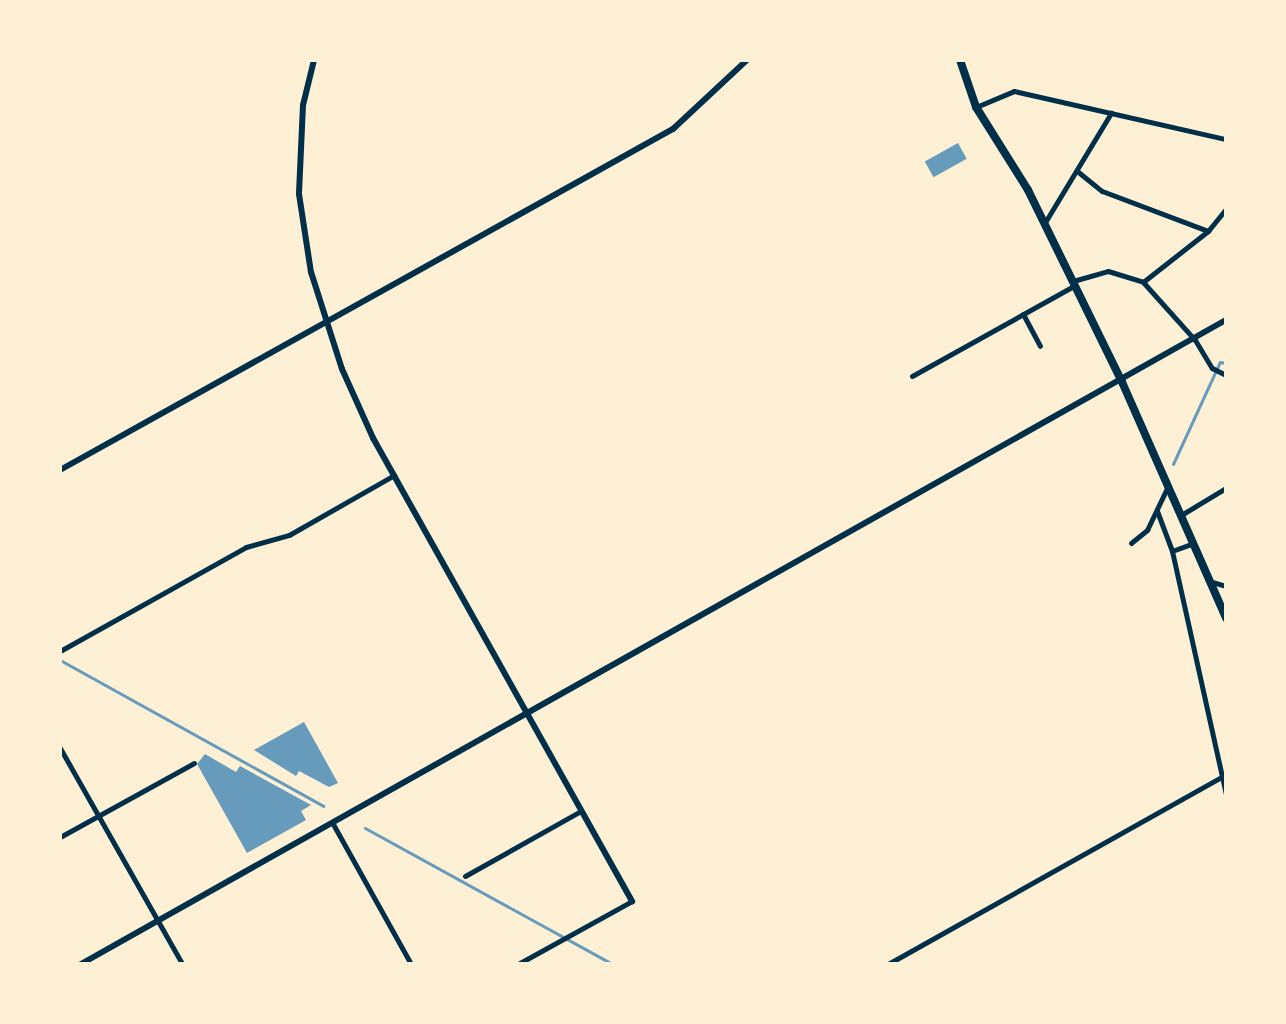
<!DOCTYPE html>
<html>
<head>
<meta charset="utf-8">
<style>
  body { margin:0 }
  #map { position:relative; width:1286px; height:1024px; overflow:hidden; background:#fdf0d5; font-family:"Space Grotesk",sans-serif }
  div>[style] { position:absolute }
  .water>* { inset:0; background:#669bbc; transform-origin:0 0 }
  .stream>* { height:3px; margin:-1.5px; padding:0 1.5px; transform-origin:1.5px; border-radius:1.5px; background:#669bbc }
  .minor>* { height:5px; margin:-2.5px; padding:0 2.5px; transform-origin:2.5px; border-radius:2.5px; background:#003049 }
  .tertiary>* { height:6px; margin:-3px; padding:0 3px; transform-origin:3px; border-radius:3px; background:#003049 }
  .trunk>* { height:8px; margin:-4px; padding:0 4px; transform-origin:4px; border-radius:4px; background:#003049 }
  span { translate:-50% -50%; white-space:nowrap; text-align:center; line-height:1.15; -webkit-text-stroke:6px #fdf0d5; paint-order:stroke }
  .frame { position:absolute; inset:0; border:62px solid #fdf0d5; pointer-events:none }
</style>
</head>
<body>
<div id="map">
  <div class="water">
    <div style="left:958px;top:143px;width:18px;height:38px;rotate:61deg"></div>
    <div style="clip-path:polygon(304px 722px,338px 783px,329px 787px,299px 771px,296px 776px,254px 750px)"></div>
    <div style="clip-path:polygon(205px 754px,236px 772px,240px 766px,311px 805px,301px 811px,306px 820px,247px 853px,197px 764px)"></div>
  </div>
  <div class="stream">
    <div style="left:1173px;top:464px;width:112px;rotate:-65.3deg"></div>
    <div style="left:1220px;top:362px;width:6px;rotate:9deg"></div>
    <div style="left:60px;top:660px;width:301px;rotate:29deg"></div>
    <div style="left:365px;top:828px;width:282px;rotate:28.8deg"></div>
  </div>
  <div class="minor">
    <div style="left:976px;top:107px;width:41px;rotate:-22.8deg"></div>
    <div style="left:1014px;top:91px;width:217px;rotate:12.8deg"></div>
    <div style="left:1077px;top:171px;width:32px;rotate:39deg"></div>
    <div style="left:1102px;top:191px;width:113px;rotate:20.7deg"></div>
    <div style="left:1044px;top:224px;width:130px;rotate:-58.9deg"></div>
    <div style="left:1073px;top:281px;width:36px;rotate:-16deg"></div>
    <div style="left:1108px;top:271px;width:37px;rotate:17deg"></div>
    <div style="left:1143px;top:282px;width:78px;rotate:48.1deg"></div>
    <div style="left:1195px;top:340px;width:33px;rotate:59deg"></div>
    <div style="left:1212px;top:368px;width:16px;rotate:27deg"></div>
    <div style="left:1143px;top:282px;width:83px;rotate:-38.1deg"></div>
    <div style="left:1208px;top:231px;width:28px;rotate:-51deg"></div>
    <div style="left:1023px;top:314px;width:36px;rotate:62deg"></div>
    <div style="left:912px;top:376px;width:185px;rotate:-29.1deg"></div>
    <div style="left:1157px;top:511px;width:43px;rotate:69.4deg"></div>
    <div style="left:1172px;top:551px;width:250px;rotate:77.5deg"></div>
    <div style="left:1181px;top:515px;width:52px;rotate:-31deg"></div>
    <div style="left:1131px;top:543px;width:21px;rotate:-39deg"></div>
    <div style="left:1147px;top:530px;width:49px;rotate:-64.5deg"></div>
    <div style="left:1172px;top:551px;width:23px;rotate:-20deg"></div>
    <div style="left:1212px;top:582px;width:15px;rotate:16deg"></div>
    <div style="left:60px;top:651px;width:213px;rotate:-29.2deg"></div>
    <div style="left:246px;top:547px;width:45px;rotate:-15.6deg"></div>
    <div style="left:289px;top:535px;width:121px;rotate:-29.7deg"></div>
    <div style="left:60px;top:748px;width:248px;rotate:60.5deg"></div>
    <div style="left:333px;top:824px;width:160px;rotate:60.9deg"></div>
    <div style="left:60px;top:837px;width:153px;rotate:-28.9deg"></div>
    <div style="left:465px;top:876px;width:133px;rotate:-29.3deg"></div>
    <div style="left:518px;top:964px;width:130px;rotate:-28.9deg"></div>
    <div style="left:888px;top:964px;width:382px;rotate:-29.3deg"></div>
  </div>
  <div class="tertiary">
    <div style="left:314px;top:60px;width:46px;rotate:103.7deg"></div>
    <div style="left:303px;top:105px;width:89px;rotate:92.6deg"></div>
    <div style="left:299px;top:194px;width:79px;rotate:81.3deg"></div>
    <div style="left:311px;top:272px;width:102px;rotate:72.3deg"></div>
    <div style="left:342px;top:369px;width:76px;rotate:65.8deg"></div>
    <div style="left:373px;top:438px;width:531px;rotate:60.78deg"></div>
    <div style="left:60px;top:470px;width:701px;rotate:-29.09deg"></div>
    <div style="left:673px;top:129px;width:101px;rotate:-43deg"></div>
    <div style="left:81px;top:964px;width:1314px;rotate:-29.36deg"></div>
  </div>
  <div class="trunk">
    <div style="left:960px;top:60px;width:50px;rotate:71.2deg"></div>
    <div style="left:976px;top:107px;width:98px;rotate:57.9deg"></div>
    <div style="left:1028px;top:190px;width:214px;rotate:63.9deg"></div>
    <div style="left:1122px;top:382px;width:258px;rotate:66.2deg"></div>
  </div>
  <div class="frame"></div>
</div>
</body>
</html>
